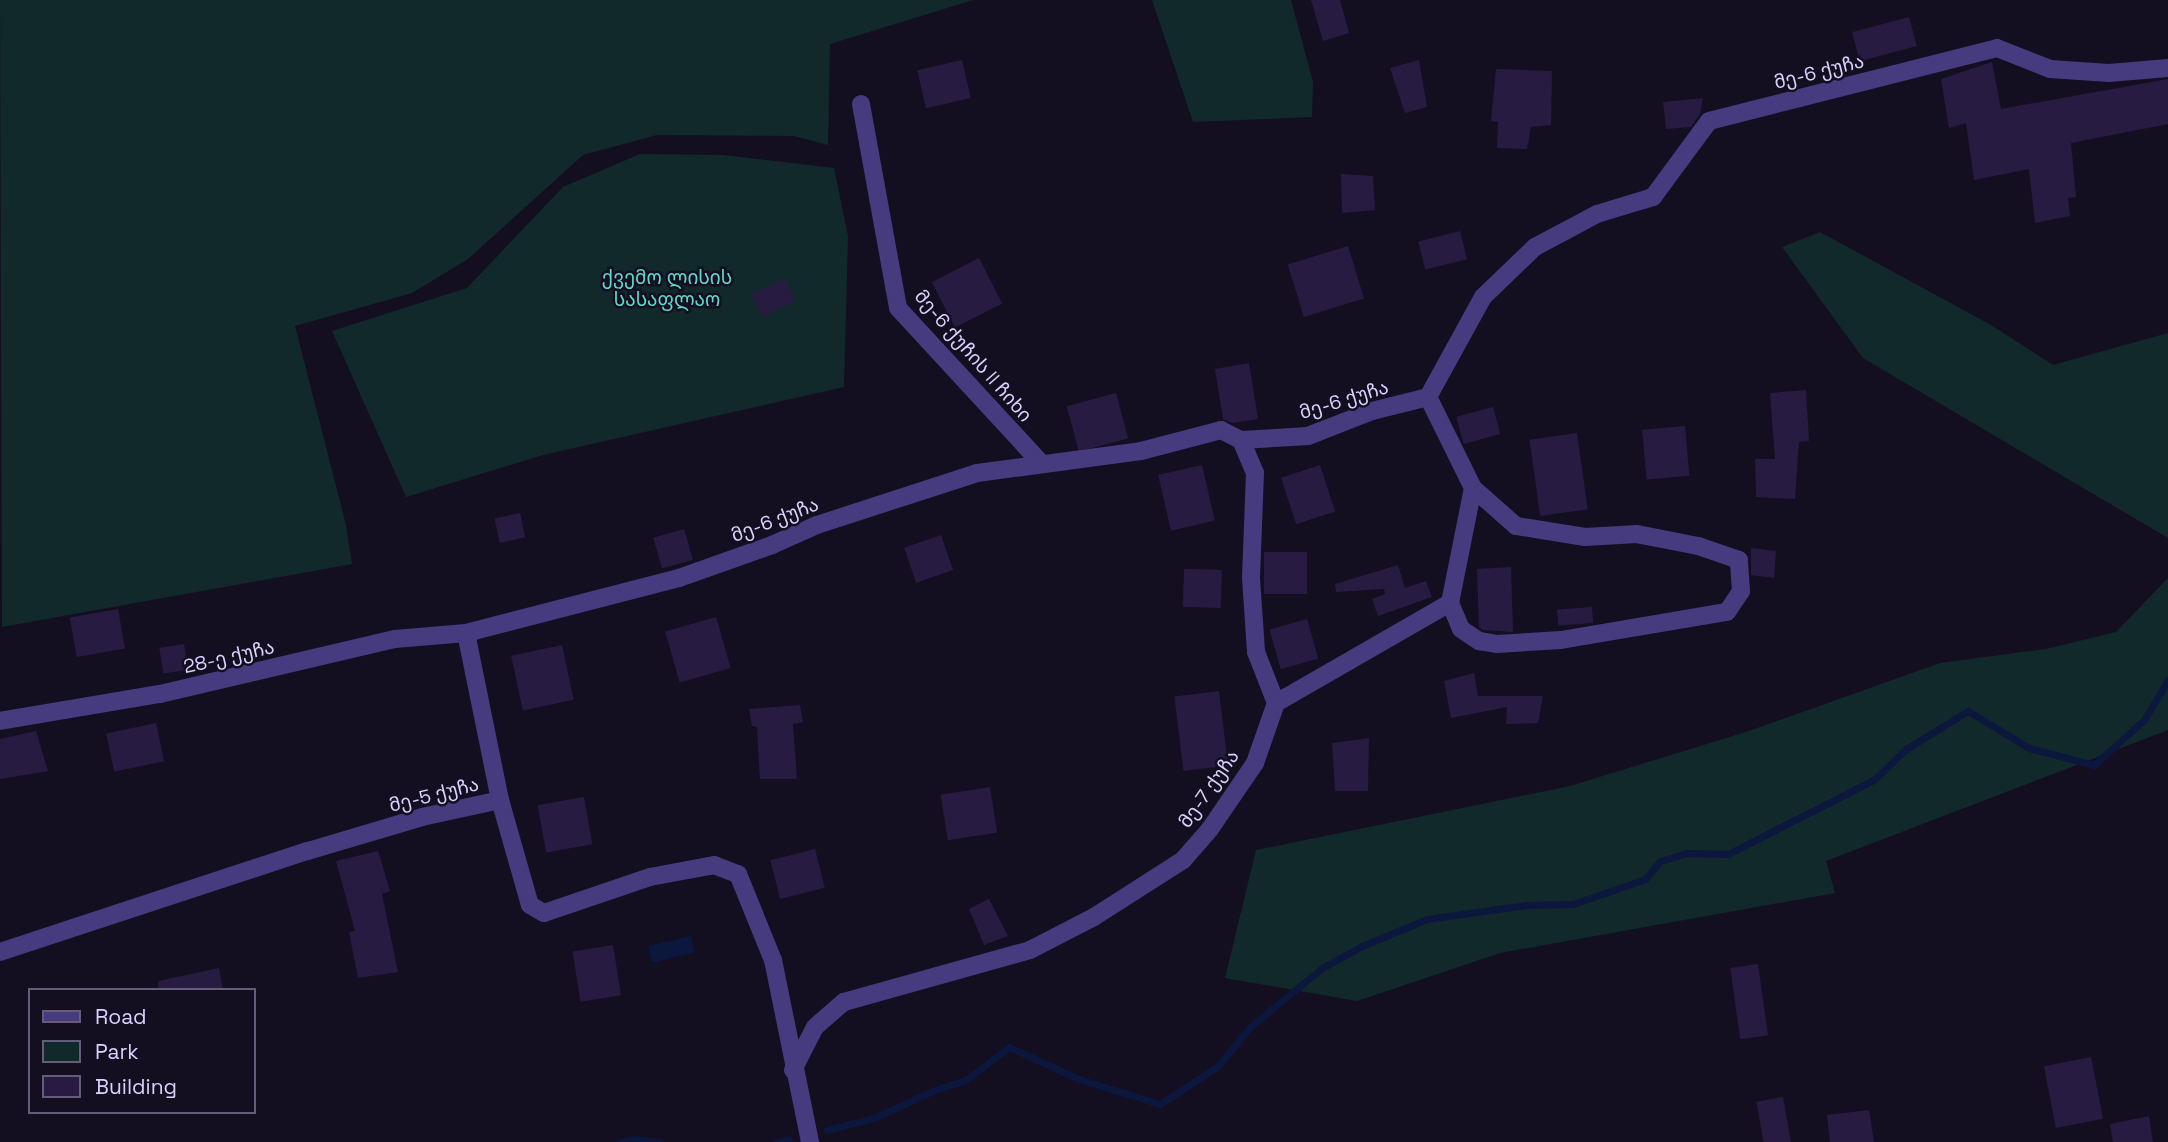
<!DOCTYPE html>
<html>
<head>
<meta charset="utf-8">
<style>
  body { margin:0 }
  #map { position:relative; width:2168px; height:1142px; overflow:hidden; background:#140e21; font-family:"Space Grotesk","Noto Sans Georgian",sans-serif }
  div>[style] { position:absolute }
  .green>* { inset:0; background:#12292b }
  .water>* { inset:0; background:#0b173d; transform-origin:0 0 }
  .stream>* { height:7px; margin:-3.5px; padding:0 3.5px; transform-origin:3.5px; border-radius:3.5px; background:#0b173d }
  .building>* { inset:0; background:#281b42; transform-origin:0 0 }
  .minor>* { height:18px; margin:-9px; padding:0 9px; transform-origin:9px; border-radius:9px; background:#463b7f }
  span { translate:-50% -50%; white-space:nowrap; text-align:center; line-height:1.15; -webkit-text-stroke:5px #140e21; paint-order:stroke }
  .street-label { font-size:19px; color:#dbd1fd }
  .park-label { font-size:19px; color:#60daca }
  .legend { position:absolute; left:28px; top:988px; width:228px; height:126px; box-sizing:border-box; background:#140e21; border:2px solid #645c79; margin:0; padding:9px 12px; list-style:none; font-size:21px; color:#dbd1fd }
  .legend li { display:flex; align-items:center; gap:14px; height:35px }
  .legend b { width:35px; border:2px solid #645c79 }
</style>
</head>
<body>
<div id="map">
  <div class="green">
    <div style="clip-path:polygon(0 0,973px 0,830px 44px,828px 145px,794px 136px,657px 135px,583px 155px,468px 259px,412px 293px,295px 326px,346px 525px,352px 564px,2px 627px)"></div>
    <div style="clip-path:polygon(1152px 0,1291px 0,1313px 82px,1312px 117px,1193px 122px)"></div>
    <div style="clip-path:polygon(640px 154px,723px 155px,834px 168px,848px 236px,844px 387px,543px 455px,406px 497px,332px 331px,467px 288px,563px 187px)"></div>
    <div style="clip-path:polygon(1820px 232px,1991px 325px,2053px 365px,2168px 333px,2168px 538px,1863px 358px,1782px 247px)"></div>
    <div style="clip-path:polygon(2168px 578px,2168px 730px,1826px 861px,1835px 893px,1500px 953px,1357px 1001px,1225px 978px,1256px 850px,1570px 786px,1749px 731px,1940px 663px,2046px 649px,2116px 632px)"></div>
  </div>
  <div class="water">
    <div style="left:691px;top:936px;width:17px;height:44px;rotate:77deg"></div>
  </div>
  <div class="stream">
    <div style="left:827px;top:1130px;width:49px;rotate:-14.3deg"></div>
    <div style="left:874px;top:1118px;width:67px;rotate:-24.7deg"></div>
    <div style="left:935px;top:1090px;width:33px;rotate:-18deg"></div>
    <div style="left:966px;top:1080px;width:54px;rotate:-37.5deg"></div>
    <div style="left:1009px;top:1047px;width:77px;rotate:24.6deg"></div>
    <div style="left:1079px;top:1079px;width:85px;rotate:17.2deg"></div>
    <div style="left:1160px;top:1104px;width:69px;rotate:-33.2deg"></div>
    <div style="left:1218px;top:1066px;width:50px;rotate:-50.6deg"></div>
    <div style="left:1250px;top:1027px;width:93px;rotate:-39.3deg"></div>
    <div style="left:1322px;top:968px;width:46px;rotate:-28.8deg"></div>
    <div style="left:1362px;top:946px;width:70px;rotate:-22.6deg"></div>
    <div style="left:1427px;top:919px;width:101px;rotate:-8deg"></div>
    <div style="left:1527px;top:905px;width:46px;rotate:-1.2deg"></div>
    <div style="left:1573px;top:904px;width:76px;rotate:-19.1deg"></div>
    <div style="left:1645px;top:879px;width:23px;rotate:-50deg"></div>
    <div style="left:1660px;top:861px;width:28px;rotate:-17deg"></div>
    <div style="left:1687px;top:853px;width:41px;rotate:1.4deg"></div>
    <div style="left:1728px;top:854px;width:165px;rotate:-27deg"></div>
    <div style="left:1875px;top:779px;width:43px;rotate:-44.1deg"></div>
    <div style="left:1906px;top:749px;width:73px;rotate:-31.5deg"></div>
    <div style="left:1968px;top:711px;width:71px;rotate:31.2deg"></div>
    <div style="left:2029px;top:748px;width:67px;rotate:14.7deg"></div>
    <div style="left:2094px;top:765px;width:67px;rotate:-42deg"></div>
    <div style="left:2144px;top:720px;width:47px;rotate:-59deg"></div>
    <div style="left:619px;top:1142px;width:14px;rotate:-12deg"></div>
    <div style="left:633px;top:1139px;width:27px;rotate:6deg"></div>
    <div style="left:776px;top:1142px;width:13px;rotate:-13deg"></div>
  </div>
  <div class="building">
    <div style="clip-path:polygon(1311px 0,1340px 0,1349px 33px,1323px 41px)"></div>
    <div style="left:1909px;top:17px;width:30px;height:59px;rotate:75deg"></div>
    <div style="left:962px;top:60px;width:39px;height:46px;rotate:77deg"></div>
    <div style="clip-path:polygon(1419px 60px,1427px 107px,1405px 113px,1390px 68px)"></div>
    <div style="clip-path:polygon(1992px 62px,2001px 109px,2168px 79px,2168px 124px,2071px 143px,2076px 197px,2068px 198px,2070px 216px,2035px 223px,2029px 169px,1974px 180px,1966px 123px,1949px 128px,1941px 79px)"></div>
    <div style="clip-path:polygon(1496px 69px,1552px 71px,1551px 125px,1531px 127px,1527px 149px,1497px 148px,1498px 122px,1491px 121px)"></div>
    <div style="clip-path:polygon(1703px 98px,1700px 114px,1691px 127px,1666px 129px,1663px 102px)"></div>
    <div style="clip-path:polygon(1341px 174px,1373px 176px,1375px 210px,1342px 213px)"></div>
    <div style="left:1460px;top:231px;width:29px;height:43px;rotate:76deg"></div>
    <div style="left:1348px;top:246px;width:55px;height:63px;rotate:73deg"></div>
    <div style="left:979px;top:258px;width:51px;height:53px;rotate:63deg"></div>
    <div style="left:784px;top:278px;width:25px;height:37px;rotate:63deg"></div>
    <div style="clip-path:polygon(1249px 363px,1258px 419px,1233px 423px,1223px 419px,1215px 369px)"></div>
    <div style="clip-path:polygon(1806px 390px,1809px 441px,1799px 442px,1795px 499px,1756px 497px,1755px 459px,1775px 459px,1770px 393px)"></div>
    <div style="left:1116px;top:393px;width:47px;height:51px;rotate:75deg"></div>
    <div style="left:1493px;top:407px;width:28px;height:38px;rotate:75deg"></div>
    <div style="left:1685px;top:426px;width:50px;height:43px;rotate:85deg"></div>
    <div style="left:1577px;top:433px;width:77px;height:48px;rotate:82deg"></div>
    <div style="left:1202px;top:465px;width:57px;height:45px;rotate:77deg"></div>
    <div style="left:1320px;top:465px;width:49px;height:41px;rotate:72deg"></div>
    <div style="left:520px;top:513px;width:25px;height:26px;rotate:78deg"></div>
    <div style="left:684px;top:529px;width:32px;height:32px;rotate:74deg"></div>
    <div style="left:941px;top:535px;width:37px;height:39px;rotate:71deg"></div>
    <div style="clip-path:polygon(1751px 548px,1776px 551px,1774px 578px,1751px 575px)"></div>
    <div style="left:1307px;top:552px;width:42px;height:43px;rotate:90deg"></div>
    <div style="clip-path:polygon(1398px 565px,1405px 588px,1426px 581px,1432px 597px,1378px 616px,1372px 599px,1385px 594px,1384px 589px,1336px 592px,1335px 584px)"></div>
    <div style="clip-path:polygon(1511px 567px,1513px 632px,1483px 630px,1479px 627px,1477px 569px)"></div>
    <div style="left:1222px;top:570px;width:38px;height:38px;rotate:92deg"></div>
    <div style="left:1592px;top:607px;width:16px;height:35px;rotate:86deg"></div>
    <div style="left:118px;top:609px;width:40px;height:49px;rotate:80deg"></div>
    <div style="left:716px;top:617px;width:53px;height:53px;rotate:74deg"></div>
    <div style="left:1307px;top:619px;width:41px;height:39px;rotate:74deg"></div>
    <div style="left:184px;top:644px;width:26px;height:25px;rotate:81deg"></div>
    <div style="left:562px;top:645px;width:56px;height:52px;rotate:78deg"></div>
    <div style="clip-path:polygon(1474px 673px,1478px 696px,1543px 696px,1538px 723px,1506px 724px,1507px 707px,1451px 718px,1444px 681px)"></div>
    <div style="left:1219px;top:691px;width:75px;height:45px;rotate:83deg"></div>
    <div style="clip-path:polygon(800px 705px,803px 722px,793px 724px,797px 779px,760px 779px,757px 727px,752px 726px,749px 709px)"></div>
    <div style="left:156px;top:723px;width:39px;height:51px;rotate:78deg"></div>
    <div style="clip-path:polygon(36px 731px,48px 771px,0 779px,0 739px)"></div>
    <div style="clip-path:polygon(1369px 738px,1368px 791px,1335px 791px,1332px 743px)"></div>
    <div style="left:990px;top:787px;width:46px;height:50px;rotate:81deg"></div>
    <div style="left:584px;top:797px;width:48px;height:47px;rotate:80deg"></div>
    <div style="left:815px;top:849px;width:40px;height:46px;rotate:76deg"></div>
    <div style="clip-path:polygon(378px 851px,390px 891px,382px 894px,398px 972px,358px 978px,349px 932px,355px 931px,336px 861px)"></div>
    <div style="clip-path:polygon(989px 899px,1008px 936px,984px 945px,969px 909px)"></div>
    <div style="left:613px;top:945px;width:51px;height:41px;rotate:81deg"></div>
    <div style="left:1758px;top:964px;width:72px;height:28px;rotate:82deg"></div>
    <div style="clip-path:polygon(219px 968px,223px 990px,159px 990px,158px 981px)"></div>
    <div style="left:2091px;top:1057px;width:63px;height:48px;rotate:79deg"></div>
    <div style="left:1783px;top:1097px;width:46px;height:27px;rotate:80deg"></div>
    <div style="clip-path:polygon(1869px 1110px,1874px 1142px,1830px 1142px,1827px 1115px)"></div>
    <div style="clip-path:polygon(2149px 1116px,2153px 1142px,2113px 1142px,2110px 1124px)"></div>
  </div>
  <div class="minor">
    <div style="left:861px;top:104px;width:207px;rotate:79.7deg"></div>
    <div style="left:898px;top:308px;width:209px;rotate:47.3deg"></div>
    <div style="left:1241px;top:440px;width:36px;rotate:67deg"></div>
    <div style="left:1255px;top:473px;width:105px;rotate:92.2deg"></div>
    <div style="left:1251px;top:578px;width:74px;rotate:86.1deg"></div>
    <div style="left:1256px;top:652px;width:55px;rotate:68.6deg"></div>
    <div style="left:1450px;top:603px;width:28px;rotate:67deg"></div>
    <div style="left:1461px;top:629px;width:22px;rotate:34deg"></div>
    <div style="left:1479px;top:641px;width:18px;rotate:9deg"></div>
    <div style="left:1497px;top:644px;width:64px;rotate:-3.6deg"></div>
    <div style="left:1561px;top:640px;width:168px;rotate:-9.6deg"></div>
    <div style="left:1727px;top:612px;width:25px;rotate:-56deg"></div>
    <div style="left:1741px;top:591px;width:31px;rotate:-94deg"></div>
    <div style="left:1739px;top:560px;width:43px;rotate:-161.1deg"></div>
    <div style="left:1698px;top:546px;width:62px;rotate:-168.9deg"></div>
    <div style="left:1637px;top:534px;width:52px;rotate:176.7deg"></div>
    <div style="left:1585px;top:537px;width:70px;rotate:-170.9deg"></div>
    <div style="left:1516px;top:526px;width:57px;rotate:-138.5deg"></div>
    <div style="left:0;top:721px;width:162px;rotate:-9.6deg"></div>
    <div style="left:160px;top:694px;width:241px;rotate:-13.2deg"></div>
    <div style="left:395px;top:639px;width:71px;rotate:-4.8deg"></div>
    <div style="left:500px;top:800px;width:170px;rotate:-101.5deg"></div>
    <div style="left:466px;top:633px;width:220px;rotate:-14.5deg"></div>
    <div style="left:679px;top:578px;width:99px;rotate:-19.5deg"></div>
    <div style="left:772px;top:545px;width:49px;rotate:-24deg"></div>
    <div style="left:817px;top:525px;width:168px;rotate:-18deg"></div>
    <div style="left:977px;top:473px;width:165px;rotate:-7.6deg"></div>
    <div style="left:1141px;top:451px;width:83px;rotate:-14.7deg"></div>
    <div style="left:1221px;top:430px;width:22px;rotate:27deg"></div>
    <div style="left:1241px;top:440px;width:67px;rotate:-3.4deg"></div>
    <div style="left:1308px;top:436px;width:69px;rotate:-21.3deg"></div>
    <div style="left:1372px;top:411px;width:58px;rotate:-14deg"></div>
    <div style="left:1428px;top:397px;width:114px;rotate:-61.2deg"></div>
    <div style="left:1483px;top:297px;width:72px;rotate:-43.9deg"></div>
    <div style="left:1535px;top:247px;width:70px;rotate:-28deg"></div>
    <div style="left:1597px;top:214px;width:59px;rotate:-16.9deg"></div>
    <div style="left:1653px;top:197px;width:94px;rotate:-53.6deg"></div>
    <div style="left:1709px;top:121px;width:297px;rotate:-14.2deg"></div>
    <div style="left:1997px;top:48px;width:57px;rotate:21.6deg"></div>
    <div style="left:2050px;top:69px;width:59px;rotate:3.9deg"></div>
    <div style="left:2109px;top:73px;width:59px;rotate:-4.8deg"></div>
    <div style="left:0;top:952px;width:324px;rotate:-18.2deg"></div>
    <div style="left:308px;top:851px;width:119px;rotate:-16.6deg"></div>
    <div style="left:422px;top:817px;width:80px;rotate:-12.3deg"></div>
    <div style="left:500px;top:800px;width:109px;rotate:74.1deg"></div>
    <div style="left:530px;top:905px;width:16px;rotate:30deg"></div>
    <div style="left:544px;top:913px;width:112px;rotate:-18.8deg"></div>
    <div style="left:650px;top:877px;width:65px;rotate:-10.6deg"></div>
    <div style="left:714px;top:865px;width:26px;rotate:21deg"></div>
    <div style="left:738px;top:874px;width:93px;rotate:67.9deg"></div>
    <div style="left:773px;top:960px;width:186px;rotate:78.5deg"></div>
    <div style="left:793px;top:1070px;width:48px;rotate:-62.9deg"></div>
    <div style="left:815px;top:1027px;width:38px;rotate:-41deg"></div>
    <div style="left:844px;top:1002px;width:193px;rotate:-15.6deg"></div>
    <div style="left:1030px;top:950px;width:72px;rotate:-27.3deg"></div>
    <div style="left:1094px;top:917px;width:106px;rotate:-32.6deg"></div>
    <div style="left:1183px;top:860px;width:41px;rotate:-48.9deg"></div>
    <div style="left:1210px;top:829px;width:80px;rotate:-55.7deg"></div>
    <div style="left:1255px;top:763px;width:64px;rotate:-70.7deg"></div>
    <div style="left:1276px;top:703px;width:201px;rotate:-29.9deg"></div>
    <div style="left:1450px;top:603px;width:117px;rotate:-78.7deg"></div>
    <div style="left:1473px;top:488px;width:102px;rotate:-116.3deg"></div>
  </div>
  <div class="street-label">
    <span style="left:1819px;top:72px;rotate:-14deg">მე-6 ქუჩა</span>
    <span style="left:973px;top:356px;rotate:49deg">მე-6 ქუჩის II ჩიხი</span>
    <span style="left:1344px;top:400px;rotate:-17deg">მე-6 ქუჩა</span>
    <span style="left:775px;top:520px;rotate:-21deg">მე-6 ქუჩა</span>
    <span style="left:229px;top:657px;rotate:-13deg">28-ე ქუჩა</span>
    <span style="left:1209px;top:789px;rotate:-55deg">მე-7 ქუჩა</span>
    <span style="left:434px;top:795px;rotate:-14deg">მე-5 ქუჩა</span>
  </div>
  <div class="park-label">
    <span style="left:667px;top:289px">ქვემო ლისის<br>სასაფლაო</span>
  </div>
  <ul class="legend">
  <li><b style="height:9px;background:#463b7f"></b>Road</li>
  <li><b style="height:19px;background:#12292b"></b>Park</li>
  <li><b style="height:19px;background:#281b42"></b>Building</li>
  </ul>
</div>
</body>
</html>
